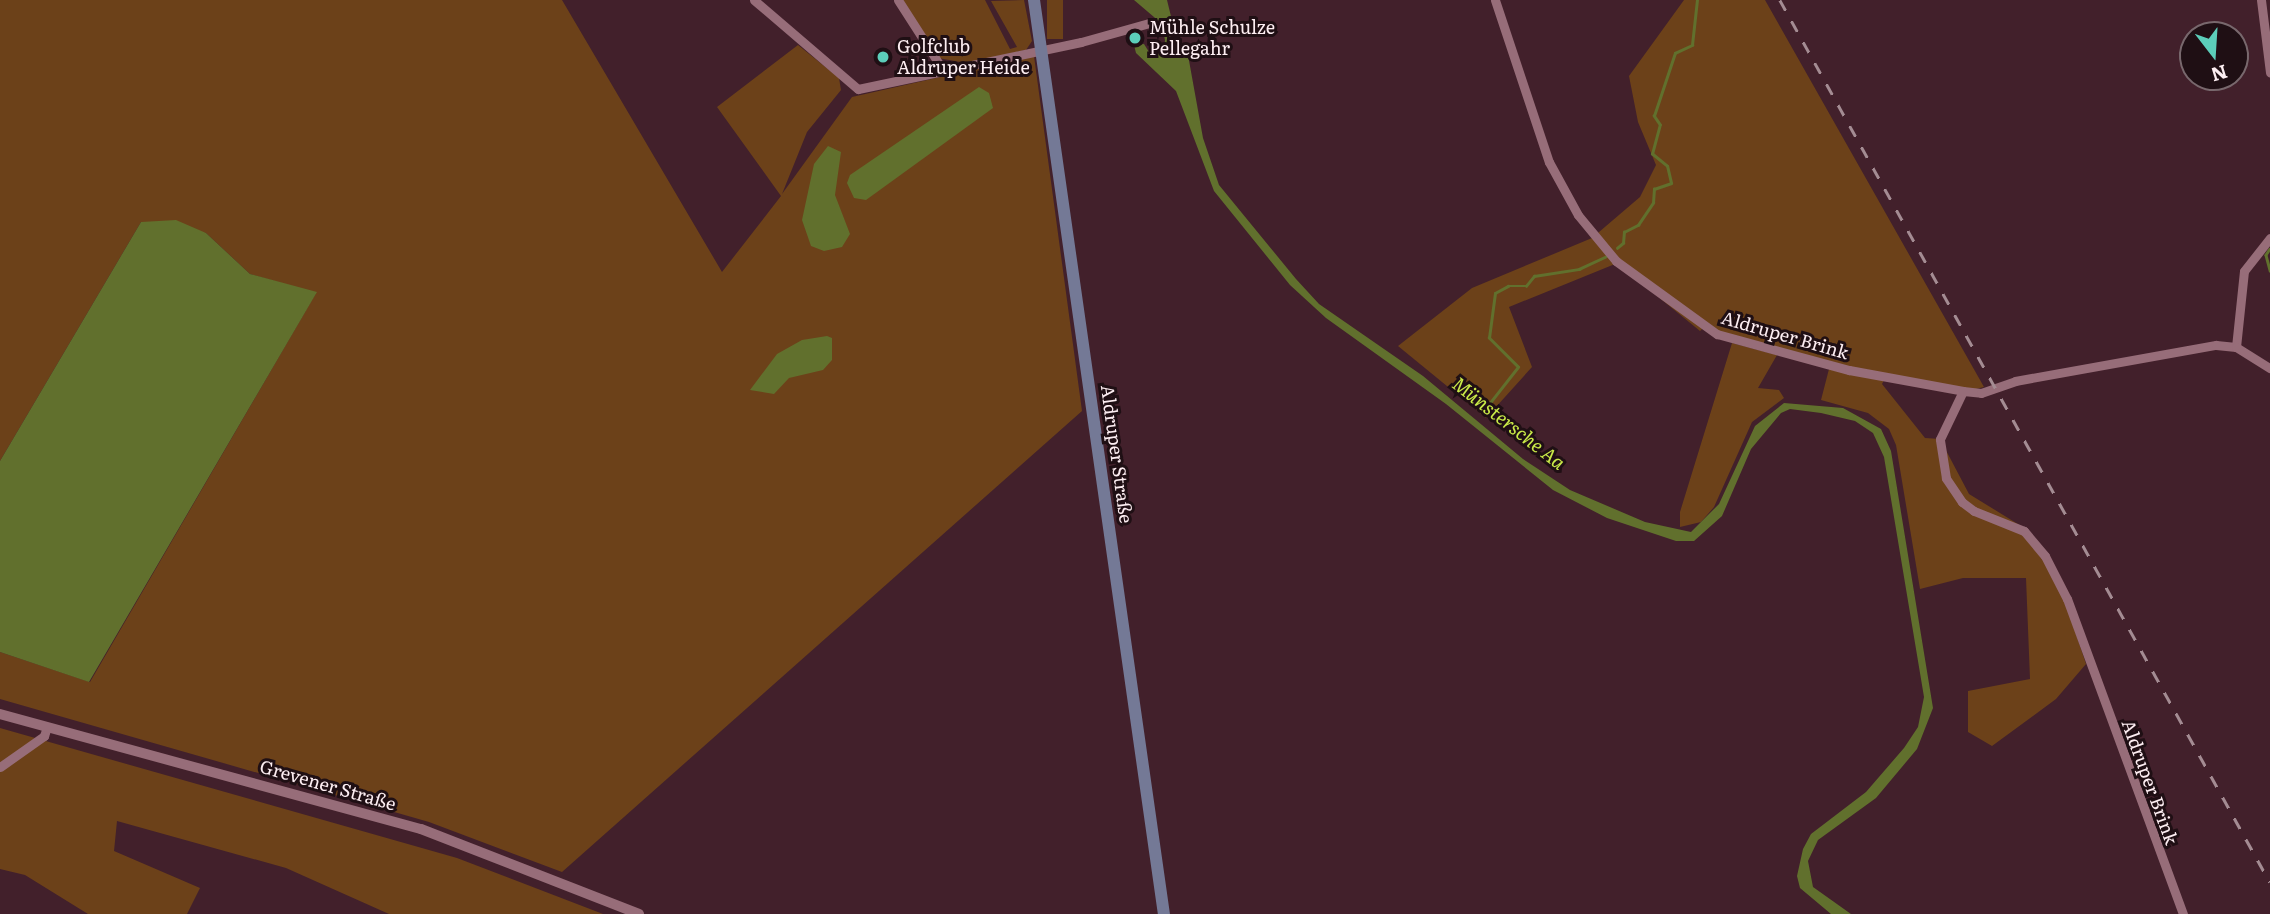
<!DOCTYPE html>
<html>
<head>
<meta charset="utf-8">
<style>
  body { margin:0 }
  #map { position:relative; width:2270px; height:914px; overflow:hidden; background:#42202b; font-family:Literata,serif }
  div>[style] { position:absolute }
  .green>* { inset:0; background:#6c4119; transform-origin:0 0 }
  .water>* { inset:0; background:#61702d }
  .stream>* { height:2.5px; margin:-1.25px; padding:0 1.25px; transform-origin:1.25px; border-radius:1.25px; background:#61702d }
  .minor>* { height:9px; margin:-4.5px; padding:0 4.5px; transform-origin:4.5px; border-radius:4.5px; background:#976d79 }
  .tertiary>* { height:10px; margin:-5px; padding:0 5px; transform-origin:5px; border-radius:5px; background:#976d79 }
  .secondary>* { height:12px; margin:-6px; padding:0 6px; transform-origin:6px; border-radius:6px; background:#747996 }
  .rail>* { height:2.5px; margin-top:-1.25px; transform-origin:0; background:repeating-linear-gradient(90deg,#a48c93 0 12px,transparent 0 24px) }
  .dots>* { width:19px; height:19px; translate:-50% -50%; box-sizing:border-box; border:4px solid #1f0f14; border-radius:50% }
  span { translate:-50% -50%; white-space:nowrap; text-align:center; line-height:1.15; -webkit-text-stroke:6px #1f0f14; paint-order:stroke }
  .poi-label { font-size:18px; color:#fdeef2 }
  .left { translate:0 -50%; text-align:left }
  .street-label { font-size:18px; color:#fdeef2 }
  .water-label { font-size:19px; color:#caeb48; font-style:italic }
  .north { position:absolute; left:2179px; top:21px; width:70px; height:70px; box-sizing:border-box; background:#1f0f14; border:2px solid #78686d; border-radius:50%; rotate:163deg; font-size:19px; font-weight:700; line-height:28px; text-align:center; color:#fdeef2 }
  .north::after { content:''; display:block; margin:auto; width:24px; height:32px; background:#5cceba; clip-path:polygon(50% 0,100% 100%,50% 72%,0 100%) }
</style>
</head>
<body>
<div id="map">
  <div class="green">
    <div style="clip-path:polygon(0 0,562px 0,722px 272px,781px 196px,717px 107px,798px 45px,839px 78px,841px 90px,807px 132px,782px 194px,852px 97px,1034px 56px,1082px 411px,562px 872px,429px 822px,0 699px,0 652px,90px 682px,316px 293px,250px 274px,206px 233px,141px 222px,0 461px)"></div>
    <div style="clip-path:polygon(903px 0,985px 0,1010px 49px,1017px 47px,991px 1px,1024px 0,1032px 41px,1026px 50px,966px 63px,938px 58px)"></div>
    <div style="left:1047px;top:0;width:16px;height:39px"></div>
    <div style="clip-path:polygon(1684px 0,1765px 0,1984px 387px,1972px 390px,1850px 368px,1718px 333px,1706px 325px,1700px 331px,1612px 259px,1615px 264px,1509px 307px,1532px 367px,1486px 418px,1398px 346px,1472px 288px,1592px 238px,1640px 197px,1656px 165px,1638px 122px,1629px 76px)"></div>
    <div style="clip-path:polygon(1732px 343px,1777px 355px,1758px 388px,1779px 390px,1784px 398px,1752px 422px,1714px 507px,1701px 522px,1680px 527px,1680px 512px)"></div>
    <div style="clip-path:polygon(1829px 369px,1884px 380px,1882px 384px,1925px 438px,1940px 439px,1969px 494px,2026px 529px,2064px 598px,2086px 664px,2056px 699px,1992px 746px,1968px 732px,1968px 691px,2030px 679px,2026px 578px,1963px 578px,1920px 589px,1896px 445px,1889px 429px,1868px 413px,1821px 400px)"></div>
    <div style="clip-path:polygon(0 728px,457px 858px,603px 914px,389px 914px,286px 868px,117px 821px,114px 851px,200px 888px,187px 914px,88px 914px,25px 875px,0 869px)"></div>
  </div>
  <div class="water">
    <div style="clip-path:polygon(1134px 0,1167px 0,1177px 41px,1188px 55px,1203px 138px,1219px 185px,1296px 279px,1319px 304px,1423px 376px,1523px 459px,1570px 490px,1645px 522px,1691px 532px,1719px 504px,1755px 426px,1784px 403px,1843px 408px,1881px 429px,1891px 451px,1933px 708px,1917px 749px,1876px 798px,1818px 840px,1808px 861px,1813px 887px,1851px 914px,1831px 914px,1800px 888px,1797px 876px,1803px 849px,1811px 834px,1866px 792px,1904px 748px,1918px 727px,1924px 697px,1884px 457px,1873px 433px,1855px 421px,1821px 413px,1790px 409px,1781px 413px,1751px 449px,1722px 516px,1694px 541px,1676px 541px,1607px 518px,1553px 490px,1446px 404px,1326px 318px,1290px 285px,1214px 191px,1176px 91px,1136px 53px,1134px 45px,1144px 44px,1149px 52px,1164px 48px,1165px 40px,1161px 23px)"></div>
    <div style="clip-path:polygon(979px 87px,989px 93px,993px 108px,866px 200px,854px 198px,847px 183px,850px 175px)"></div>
    <div style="clip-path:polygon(828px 146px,841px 152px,835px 195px,850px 234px,842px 247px,824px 251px,811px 246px,802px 220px,814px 164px)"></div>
    <div style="clip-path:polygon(176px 220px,206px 233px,250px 274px,317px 292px,89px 682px,0 652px,0 461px,141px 222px)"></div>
    <div style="clip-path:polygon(827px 336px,832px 338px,832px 360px,823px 370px,789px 378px,774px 394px,750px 390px,777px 354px,802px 340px)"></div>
  </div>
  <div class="stream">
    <div style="left:1617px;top:248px;width:8px;rotate:-40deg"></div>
    <div style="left:1623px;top:243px;width:11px;rotate:-85deg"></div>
    <div style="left:1624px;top:232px;width:16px;rotate:-27deg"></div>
    <div style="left:1638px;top:225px;width:27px;rotate:-56deg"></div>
    <div style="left:1653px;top:203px;width:14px;rotate:-86deg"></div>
    <div style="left:1654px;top:189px;width:18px;rotate:-19deg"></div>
    <div style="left:1671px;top:183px;width:17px;rotate:-103deg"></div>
    <div style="left:1667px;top:166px;width:19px;rotate:-141deg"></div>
    <div style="left:1652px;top:154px;width:30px;rotate:-75deg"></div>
    <div style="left:1660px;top:125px;width:11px;rotate:-124deg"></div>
    <div style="left:1654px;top:116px;width:66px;rotate:-71.6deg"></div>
    <div style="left:1675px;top:53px;width:19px;rotate:-25deg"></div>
    <div style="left:1692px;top:45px;width:45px;rotate:-83.7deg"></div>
    <div style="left:2270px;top:249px;width:7px;rotate:124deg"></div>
    <div style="left:2266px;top:255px;width:16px;rotate:75deg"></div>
    <div style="left:1489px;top:404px;width:47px;rotate:-51.9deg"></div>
    <div style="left:1518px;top:367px;width:41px;rotate:-135deg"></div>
    <div style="left:1489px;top:338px;width:45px;rotate:-82.4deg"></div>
    <div style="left:1495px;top:293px;width:15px;rotate:-28deg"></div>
    <div style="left:1508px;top:286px;width:18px"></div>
    <div style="left:1526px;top:286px;width:13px;rotate:-51deg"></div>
    <div style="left:1534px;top:276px;width:46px;rotate:-8.8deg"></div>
    <div style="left:1579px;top:269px;width:29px;rotate:-25deg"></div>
  </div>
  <div class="minor">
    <div style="left:754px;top:0;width:137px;rotate:40.6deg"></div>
    <div style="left:858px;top:89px;width:228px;rotate:-11.9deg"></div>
    <div style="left:1081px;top:42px;width:75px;rotate:-15.5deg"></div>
    <div style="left:898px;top:0;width:83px;rotate:57.3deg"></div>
    <div style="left:1495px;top:0;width:171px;rotate:71.6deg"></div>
    <div style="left:1549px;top:162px;width:60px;rotate:61.3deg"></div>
    <div style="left:1578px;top:215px;width:60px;rotate:50.4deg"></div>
    <div style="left:1616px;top:261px;width:125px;rotate:35.9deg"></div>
    <div style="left:1717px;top:334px;width:137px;rotate:15.3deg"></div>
    <div style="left:1849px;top:370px;width:116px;rotate:10.4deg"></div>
    <div style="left:2261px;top:0;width:73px;rotate:82.9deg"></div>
    <div style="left:2236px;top:347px;width:76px;rotate:-84deg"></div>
    <div style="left:2244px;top:271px;width:42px;rotate:-51.8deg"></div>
    <div style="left:0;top:767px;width:54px;rotate:-35.2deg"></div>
    <div style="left:44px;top:736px;width:9px;rotate:-72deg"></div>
    <div style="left:2183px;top:914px;width:336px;rotate:-110.2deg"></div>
    <div style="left:2067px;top:599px;width:48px;rotate:-117.1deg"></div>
    <div style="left:2045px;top:556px;width:33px;rotate:-130deg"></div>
    <div style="left:2024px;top:531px;width:54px;rotate:-158.2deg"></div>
    <div style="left:1974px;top:511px;width:15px;rotate:-143deg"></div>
    <div style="left:1962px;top:502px;width:29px;rotate:-124deg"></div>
    <div style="left:1946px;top:478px;width:39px;rotate:-99deg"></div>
    <div style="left:1940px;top:439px;width:53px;rotate:-64.4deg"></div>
    <div style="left:1963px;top:391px;width:18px;rotate:6deg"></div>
    <div style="left:1981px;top:393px;width:36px;rotate:-19deg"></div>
    <div style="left:2015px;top:381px;width:204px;rotate:-10.2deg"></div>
    <div style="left:2216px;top:345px;width:20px;rotate:6deg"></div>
    <div style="left:2236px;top:347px;width:40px;rotate:32deg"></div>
  </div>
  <div class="tertiary">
    <div style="left:0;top:714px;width:436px;rotate:15.3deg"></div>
    <div style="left:421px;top:829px;width:234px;rotate:21.3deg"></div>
  </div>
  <div class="secondary">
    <div style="left:1034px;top:0;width:923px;rotate:81.91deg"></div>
  </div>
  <div class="rail">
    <div style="left:1780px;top:0;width:1009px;rotate:60.95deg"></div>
  </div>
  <div class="dots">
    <div style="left:1135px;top:38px;background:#5cceba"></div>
    <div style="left:883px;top:57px;background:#5cceba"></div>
  </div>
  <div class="poi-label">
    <span class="left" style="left:1149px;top:38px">Mühle Schulze<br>Pellegahr</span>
    <span class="left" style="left:897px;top:57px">Golfclub<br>Aldruper Heide</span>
  </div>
  <div class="street-label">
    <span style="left:1785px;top:335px;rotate:16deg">Aldruper Brink</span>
    <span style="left:1117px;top:454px;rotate:82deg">Aldruper Straße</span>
    <span style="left:2150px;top:782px;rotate:70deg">Aldruper Brink</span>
    <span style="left:328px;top:785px;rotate:16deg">Grevener Straße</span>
  </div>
  <div class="water-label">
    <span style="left:1509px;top:423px;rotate:38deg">Münstersche Aa</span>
  </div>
  <div class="north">N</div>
</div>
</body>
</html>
